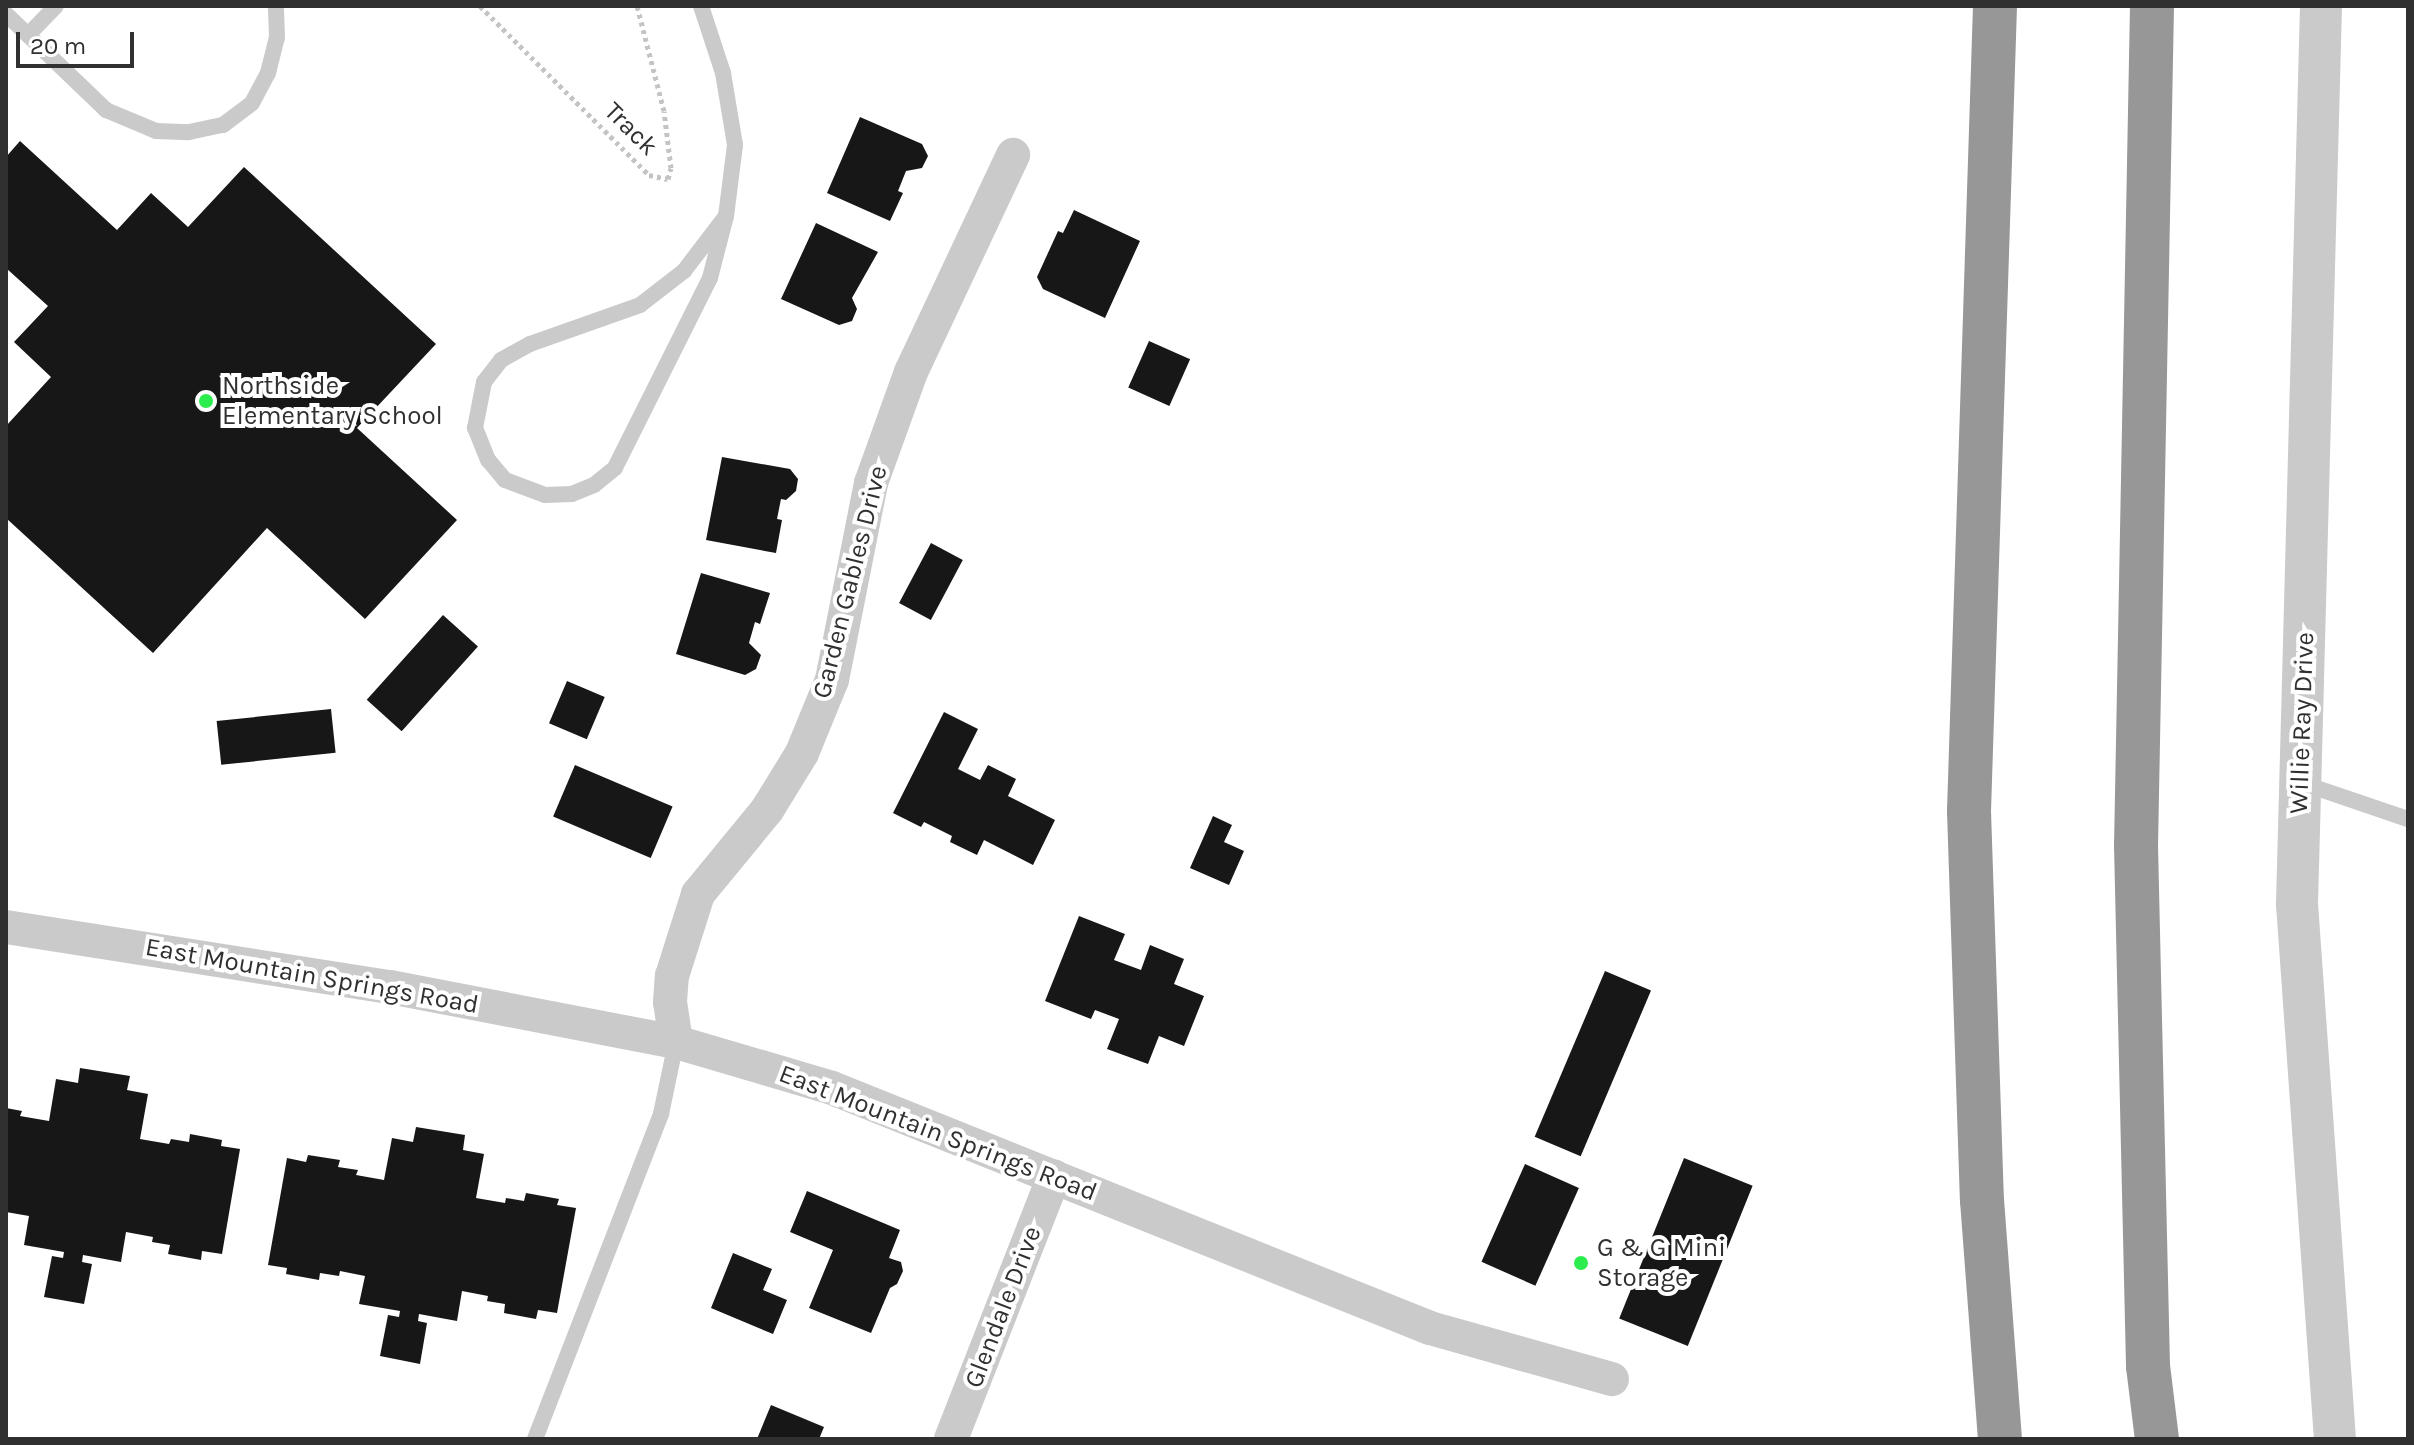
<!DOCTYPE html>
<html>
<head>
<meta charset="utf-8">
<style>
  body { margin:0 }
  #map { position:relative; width:2414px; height:1445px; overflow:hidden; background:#fff; font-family:Karla,sans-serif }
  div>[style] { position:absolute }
  .building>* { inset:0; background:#171717; transform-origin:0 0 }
  .path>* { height:5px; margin-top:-2.5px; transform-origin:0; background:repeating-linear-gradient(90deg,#c4c4c4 0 4px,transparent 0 8px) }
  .service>* { height:16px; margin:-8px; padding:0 8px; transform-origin:8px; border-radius:8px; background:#cacaca }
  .minor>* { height:34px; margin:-17px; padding:0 17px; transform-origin:17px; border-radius:17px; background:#cacaca }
  .tertiary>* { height:42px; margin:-21px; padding:0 21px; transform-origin:21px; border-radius:21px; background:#cacaca }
  .motorway>* { height:44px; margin:-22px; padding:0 22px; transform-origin:22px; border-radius:22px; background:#979797 }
  .dots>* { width:22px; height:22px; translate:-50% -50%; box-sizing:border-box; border:4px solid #fff; border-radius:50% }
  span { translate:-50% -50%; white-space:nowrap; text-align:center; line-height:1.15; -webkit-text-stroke:8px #fff; paint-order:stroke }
  .street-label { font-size:26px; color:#303030 }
  .poi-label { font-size:26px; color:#303030 }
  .left { translate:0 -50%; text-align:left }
  .frame { position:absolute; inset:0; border:8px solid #303030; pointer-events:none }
  .scale { position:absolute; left:16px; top:32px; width:118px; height:36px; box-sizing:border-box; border:4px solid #303030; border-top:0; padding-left:10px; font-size:24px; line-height:28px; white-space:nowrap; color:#303030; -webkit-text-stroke:6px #fff; paint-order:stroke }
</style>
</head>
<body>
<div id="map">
  <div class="building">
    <div style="clip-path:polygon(860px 117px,922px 144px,928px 156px,922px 168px,906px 171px,898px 191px,903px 193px,890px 221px,827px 193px)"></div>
    <div style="clip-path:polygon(20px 141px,117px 230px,151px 193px,188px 227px,244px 167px,436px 344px,357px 428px,457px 520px,365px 619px,267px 528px,153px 653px,6px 518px,6px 426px,51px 377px,14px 342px,48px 306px,6px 268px,6px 157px)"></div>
    <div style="clip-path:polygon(1074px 210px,1140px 241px,1105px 318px,1043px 289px,1037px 277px,1058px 231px,1063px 233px)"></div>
    <div style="clip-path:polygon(816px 223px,878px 252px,852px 298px,857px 309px,852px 321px,839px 325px,781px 299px)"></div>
    <div style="left:1149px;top:341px;width:45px;height:51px;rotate:24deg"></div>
    <div style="clip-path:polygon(722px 457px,790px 469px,798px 479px,796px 491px,786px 500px,781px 499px,777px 519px,782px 520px,776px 553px,706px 540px)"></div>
    <div style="left:931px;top:543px;width:36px;height:68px;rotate:28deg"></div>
    <div style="clip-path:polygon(701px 573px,770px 593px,760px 624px,755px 622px,749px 643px,761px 655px,756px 669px,745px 675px,676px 654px)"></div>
    <div style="left:443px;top:615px;width:47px;height:114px;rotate:42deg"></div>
    <div style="left:567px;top:681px;width:41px;height:46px;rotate:23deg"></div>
    <div style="left:331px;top:709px;width:44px;height:115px;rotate:84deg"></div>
    <div style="clip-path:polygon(944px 712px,978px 729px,958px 769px,980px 780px,988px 765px,1016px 779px,1008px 796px,1055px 820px,1033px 865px,984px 840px,977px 855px,950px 842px,952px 836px,924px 822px,921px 827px,893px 813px)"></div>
    <div style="left:575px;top:765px;width:106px;height:56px;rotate:23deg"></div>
    <div style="clip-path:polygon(1213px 816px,1232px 825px,1224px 842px,1244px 851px,1229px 885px,1190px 868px)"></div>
    <div style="clip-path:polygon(1079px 916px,1125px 934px,1114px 960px,1141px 970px,1150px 945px,1184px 959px,1174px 984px,1204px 996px,1184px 1046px,1159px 1036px,1148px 1064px,1107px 1049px,1119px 1019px,1095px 1010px,1091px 1019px,1045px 1001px)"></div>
    <div style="left:1605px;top:971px;width:50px;height:180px;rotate:23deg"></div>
    <div style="clip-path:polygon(80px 1068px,130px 1076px,127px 1090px,148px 1094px,140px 1139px,169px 1144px,171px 1139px,189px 1142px,190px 1134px,222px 1140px,221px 1146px,240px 1149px,222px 1254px,202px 1251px,201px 1260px,168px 1254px,170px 1245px,152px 1242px,153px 1237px,126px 1232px,121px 1262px,83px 1255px,82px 1262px,92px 1264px,84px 1304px,44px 1297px,52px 1256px,63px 1258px,64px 1252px,24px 1245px,29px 1216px,6px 1212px,6px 1108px,22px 1111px,20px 1116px,49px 1121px,56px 1079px,78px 1083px)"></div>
    <div style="clip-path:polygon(416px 1127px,465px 1135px,463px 1150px,484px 1154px,476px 1198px,505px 1203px,506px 1198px,524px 1201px,526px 1193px,559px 1199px,557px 1205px,576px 1208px,557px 1313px,538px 1310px,536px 1319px,504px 1313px,505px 1304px,487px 1301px,488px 1296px,462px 1291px,457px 1321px,419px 1314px,418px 1321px,427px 1323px,420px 1364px,380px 1356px,388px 1315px,399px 1317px,400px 1311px,359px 1304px,365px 1276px,340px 1271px,339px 1276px,320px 1273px,319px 1280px,286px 1274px,287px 1268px,268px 1265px,287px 1158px,306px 1162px,308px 1155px,340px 1160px,338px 1167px,358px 1170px,356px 1175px,384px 1180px,392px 1138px,413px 1142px)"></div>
    <div style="left:1684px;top:1158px;width:74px;height:173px;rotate:22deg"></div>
    <div style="left:1525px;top:1164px;width:59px;height:107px;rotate:24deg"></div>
    <div style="clip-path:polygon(807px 1191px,900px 1230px,889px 1258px,901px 1262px,903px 1271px,897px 1284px,890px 1288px,871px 1333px,809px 1308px,833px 1250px,790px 1232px)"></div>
    <div style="clip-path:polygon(733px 1253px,772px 1269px,763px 1290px,787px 1300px,773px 1334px,711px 1308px)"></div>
    <div style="clip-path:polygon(771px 1405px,824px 1427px,819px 1439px,757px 1439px)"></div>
  </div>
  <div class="path">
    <div style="left:480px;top:6px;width:239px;rotate:45deg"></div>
    <div style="left:649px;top:175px;width:19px;rotate:12deg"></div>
    <div style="left:668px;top:179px;width:11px;rotate:-75deg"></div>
    <div style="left:671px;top:168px;width:57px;rotate:-97deg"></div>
    <div style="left:664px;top:111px;width:108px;rotate:-104.4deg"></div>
  </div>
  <div class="service">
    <div style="left:701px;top:6px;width:71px;rotate:71.8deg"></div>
    <div style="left:723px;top:73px;width:73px;rotate:80.5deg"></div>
    <div style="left:735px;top:145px;width:72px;rotate:97.2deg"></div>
    <div style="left:726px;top:216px;width:64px;rotate:104.5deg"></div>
    <div style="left:710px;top:278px;width:212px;rotate:116.6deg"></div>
    <div style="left:615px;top:468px;width:27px;rotate:141deg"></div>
    <div style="left:594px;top:485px;width:24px;rotate:158deg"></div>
    <div style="left:572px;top:494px;width:27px;rotate:178deg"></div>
    <div style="left:545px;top:495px;width:43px;rotate:-159.4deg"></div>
    <div style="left:505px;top:480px;width:26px;rotate:-130deg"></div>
    <div style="left:488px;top:460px;width:35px;rotate:-112deg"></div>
    <div style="left:475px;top:428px;width:47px;rotate:-78.9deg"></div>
    <div style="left:484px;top:382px;width:28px;rotate:-52deg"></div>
    <div style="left:501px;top:360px;width:33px;rotate:-29deg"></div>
    <div style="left:530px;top:344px;width:117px;rotate:-19.5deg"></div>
    <div style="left:640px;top:305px;width:56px;rotate:-37.7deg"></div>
    <div style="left:684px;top:271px;width:69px;rotate:-52.6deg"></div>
    <div style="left:6px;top:14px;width:139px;rotate:43.8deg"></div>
    <div style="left:106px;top:110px;width:54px;rotate:22.8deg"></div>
    <div style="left:156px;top:131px;width:33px;rotate:2deg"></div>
    <div style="left:189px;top:132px;width:35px;rotate:-12deg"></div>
    <div style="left:223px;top:125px;width:36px;rotate:-37deg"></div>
    <div style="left:252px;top:103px;width:34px;rotate:-62deg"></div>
    <div style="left:268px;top:73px;width:36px;rotate:-76deg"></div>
    <div style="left:277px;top:38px;width:32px;rotate:-92deg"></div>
    <div style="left:28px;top:35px;width:40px;rotate:-46deg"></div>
    <div style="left:2302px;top:783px;width:112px;rotate:18.8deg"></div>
    <div style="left:535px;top:1439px;width:349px;rotate:-68.8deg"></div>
    <div style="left:661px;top:1114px;width:74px;rotate:-78.2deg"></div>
  </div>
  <div class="minor">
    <div style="left:6px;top:927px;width:389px;rotate:8.9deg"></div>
    <div style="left:390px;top:987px;width:291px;rotate:10.9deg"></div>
    <div style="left:676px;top:1042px;width:163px;rotate:16.4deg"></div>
    <div style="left:832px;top:1088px;width:644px;rotate:21.87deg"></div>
    <div style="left:1430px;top:1328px;width:189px;rotate:15.7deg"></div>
    <div style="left:676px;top:1042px;width:40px;rotate:-98.5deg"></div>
    <div style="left:670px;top:1002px;width:26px;rotate:-86deg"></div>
    <div style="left:672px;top:976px;width:86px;rotate:-72.4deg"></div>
    <div style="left:698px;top:894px;width:109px;rotate:-50.6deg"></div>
    <div style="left:767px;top:810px;width:67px;rotate:-58.4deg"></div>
    <div style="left:802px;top:753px;width:79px;rotate:-67.7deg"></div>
    <div style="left:832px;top:680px;width:201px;rotate:-78.8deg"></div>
    <div style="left:871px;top:483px;width:118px;rotate:-70.2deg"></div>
    <div style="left:911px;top:372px;width:240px;rotate:-64.8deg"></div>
    <div style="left:951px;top:1439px;width:282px;rotate:-68.6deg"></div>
  </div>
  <div class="tertiary">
    <div style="left:2321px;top:6px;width:898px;rotate:91.53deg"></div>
    <div style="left:2297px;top:904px;width:536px;rotate:85.94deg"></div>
  </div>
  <div class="motorway">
    <div style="left:1995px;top:6px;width:805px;rotate:91.85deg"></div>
    <div style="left:1969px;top:811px;width:389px;rotate:88.1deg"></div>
    <div style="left:1982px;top:1200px;width:240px;rotate:85.7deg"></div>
    <div style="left:2152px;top:6px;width:839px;rotate:91.09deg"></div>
    <div style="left:2136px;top:845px;width:521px;rotate:88.68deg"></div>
    <div style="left:2148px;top:1366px;width:74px;rotate:83deg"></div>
  </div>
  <div class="dots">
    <div style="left:206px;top:401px;background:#2dec4d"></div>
    <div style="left:1581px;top:1263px;background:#2dec4d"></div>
  </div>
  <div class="street-label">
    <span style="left:631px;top:129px;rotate:45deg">Track</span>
    <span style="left:850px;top:582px;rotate:-76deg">Garden Gables Drive</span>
    <span style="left:2302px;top:723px;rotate:-88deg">Willie Ray Drive</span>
    <span style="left:312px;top:976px;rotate:10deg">East Mountain Springs Road</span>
    <span style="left:938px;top:1133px;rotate:21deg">East Mountain Springs Road</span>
    <span style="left:1003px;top:1307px;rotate:-69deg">Glendale Drive</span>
  </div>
  <div class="poi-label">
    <span class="left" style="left:222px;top:401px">Northside<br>Elementary School</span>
    <span class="left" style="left:1597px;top:1263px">G &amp; G Mini<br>Storage</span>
  </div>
  <div class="frame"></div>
  <div class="scale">20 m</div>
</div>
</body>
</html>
